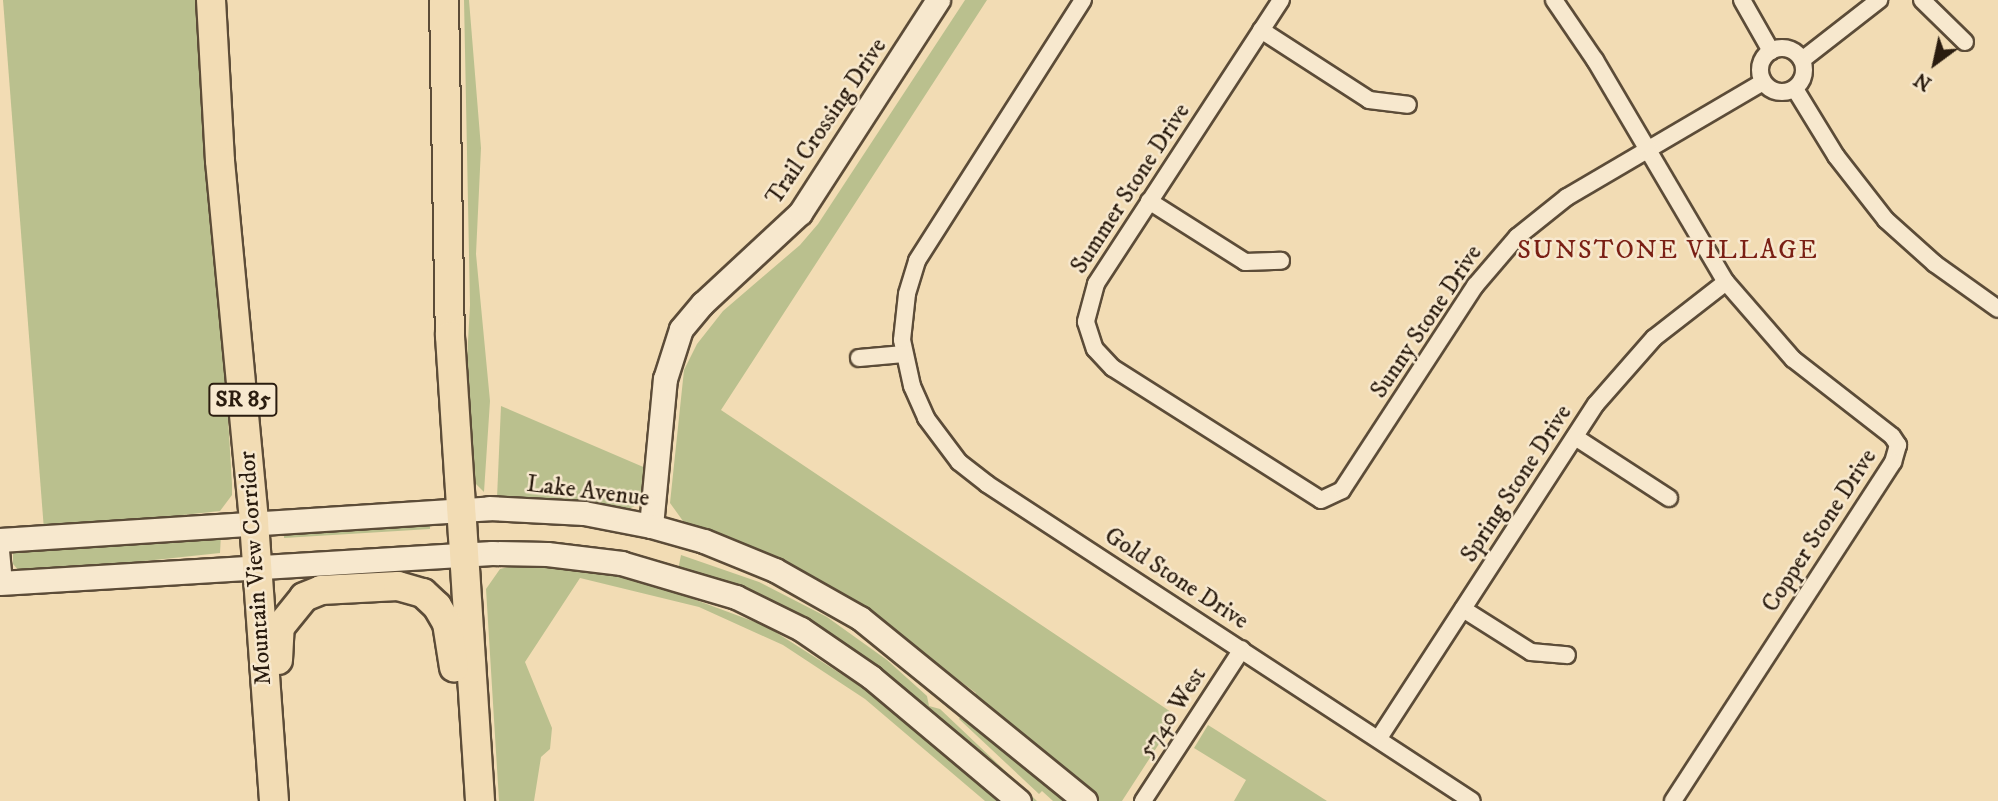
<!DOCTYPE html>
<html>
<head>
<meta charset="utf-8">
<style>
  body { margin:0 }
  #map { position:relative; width:1998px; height:801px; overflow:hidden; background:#f2dcb4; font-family:"IM FELL DW Pica",serif }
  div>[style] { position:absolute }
  .green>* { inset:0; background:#bac08e }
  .roads { filter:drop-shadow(2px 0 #5c4c38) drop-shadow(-2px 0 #5c4c38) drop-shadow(0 2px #5c4c38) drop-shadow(0 -2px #5c4c38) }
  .street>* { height:16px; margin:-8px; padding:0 8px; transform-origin:8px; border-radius:8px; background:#f7e8ce }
  .street>.ring { margin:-8px; padding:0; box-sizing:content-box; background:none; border:16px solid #f7e8ce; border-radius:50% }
  .secondary>* { height:23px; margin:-11.5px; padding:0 11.5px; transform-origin:11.5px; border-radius:11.5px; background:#f7e8ce }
  .highway>* { height:28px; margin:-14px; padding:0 14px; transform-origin:14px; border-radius:14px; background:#f2dcb4 }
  span { translate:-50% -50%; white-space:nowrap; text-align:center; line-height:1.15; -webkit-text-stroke:5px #f7e8ce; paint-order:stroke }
  .shield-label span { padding:2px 5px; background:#f7e8ce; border:2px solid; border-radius:5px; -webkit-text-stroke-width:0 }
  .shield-label { font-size:23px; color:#2a1c0f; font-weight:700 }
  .street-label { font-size:24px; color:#2a1c0f }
  .neighbourhood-label { font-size:26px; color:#7a1f14; letter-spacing:2px }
  .north { position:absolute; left:1900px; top:28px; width:70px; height:70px; -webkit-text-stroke:5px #f7e8ce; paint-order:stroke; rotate:213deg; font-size:19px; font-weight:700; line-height:28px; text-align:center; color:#2a1c0f }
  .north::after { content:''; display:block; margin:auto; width:24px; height:32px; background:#2a1c0f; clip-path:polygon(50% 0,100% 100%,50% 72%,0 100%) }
</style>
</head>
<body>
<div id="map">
  <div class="green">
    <div style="clip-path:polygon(3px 0,203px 0,232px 484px,232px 495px,220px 511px,44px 530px)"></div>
    <div style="clip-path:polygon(464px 0,469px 0,481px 148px,476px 254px,490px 401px,484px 492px,474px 482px,466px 378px,470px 305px)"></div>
    <div style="clip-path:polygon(965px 0,987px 0,721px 410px,1177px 716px,1122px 801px,1099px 801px,974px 696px,976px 693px,877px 619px,755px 552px,683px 521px,670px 503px,684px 370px,697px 344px,723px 311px,800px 245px,818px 224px)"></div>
    <div style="clip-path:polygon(501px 406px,648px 469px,644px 502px,626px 510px,497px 498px)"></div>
    <div style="clip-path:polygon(430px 524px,430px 529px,284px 538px,284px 534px)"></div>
    <div style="clip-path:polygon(221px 533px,220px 553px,51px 571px,20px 572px,13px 564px,13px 545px)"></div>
    <div style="clip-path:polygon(705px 549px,792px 585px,872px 634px,1073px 801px,1053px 801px,1042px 791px,1039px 794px,959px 719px,962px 714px,948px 708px,910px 669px,854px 626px,810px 598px,703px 552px)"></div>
    <div style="clip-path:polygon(681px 555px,759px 582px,827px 617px,887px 660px,927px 696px,929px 706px,940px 709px,1037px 801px,1031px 801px,914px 703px,678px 570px)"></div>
    <div style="clip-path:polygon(516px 565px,585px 570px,650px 583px,766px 626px,871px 693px,999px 801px,985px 801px,865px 699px,783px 645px,699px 607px,580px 578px,525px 662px,552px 728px,550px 749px,541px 757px,534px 801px,499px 801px,486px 589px,500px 569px)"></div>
    <div style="clip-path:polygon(1208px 725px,1216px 730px,1327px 801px,1234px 801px,1246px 780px,1194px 748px)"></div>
  </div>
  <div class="roads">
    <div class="street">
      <div style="left:1083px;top:0;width:309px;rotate:122.5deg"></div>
      <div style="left:917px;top:261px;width:34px;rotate:107deg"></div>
      <div style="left:907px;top:294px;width:46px;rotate:96.2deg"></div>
      <div style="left:902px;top:340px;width:47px;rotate:77.7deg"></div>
      <div style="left:912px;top:386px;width:35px;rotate:66deg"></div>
      <div style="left:926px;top:418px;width:55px;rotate:53.1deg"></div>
      <div style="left:959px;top:462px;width:36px;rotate:38deg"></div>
      <div style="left:987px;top:484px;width:579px;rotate:33.17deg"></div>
      <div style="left:1281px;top:0;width:339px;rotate:123.1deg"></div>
      <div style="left:1096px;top:284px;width:39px;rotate:105deg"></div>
      <div style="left:1086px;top:322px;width:28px;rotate:72deg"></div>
      <div style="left:1095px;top:349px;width:26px;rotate:47deg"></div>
      <div style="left:1113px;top:368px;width:246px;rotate:32.4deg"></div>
      <div style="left:1321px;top:500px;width:23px;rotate:-25deg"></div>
      <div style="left:1342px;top:490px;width:244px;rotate:-56.9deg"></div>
      <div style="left:1475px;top:286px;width:65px;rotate:-49.4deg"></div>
      <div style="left:1517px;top:237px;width:64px;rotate:-38.7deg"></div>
      <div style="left:1567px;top:197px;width:227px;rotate:-30.4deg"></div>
      <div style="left:1554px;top:0;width:73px;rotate:55.7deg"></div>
      <div style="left:1595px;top:60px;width:258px;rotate:59.5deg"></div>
      <div style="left:1726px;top:282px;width:102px;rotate:49deg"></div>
      <div style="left:1793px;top:359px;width:125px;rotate:37.9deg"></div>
      <div style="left:1892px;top:436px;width:11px;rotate:56deg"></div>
      <div style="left:1898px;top:445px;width:18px;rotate:106deg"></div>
      <div style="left:1893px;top:462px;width:404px;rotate:123deg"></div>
      <div style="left:1742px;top:0;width:59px;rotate:60.4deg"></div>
      <div style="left:1922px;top:0;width:60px;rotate:44.3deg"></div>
      <div style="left:1261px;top:30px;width:129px;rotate:32.9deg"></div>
      <div style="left:1369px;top:100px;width:39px;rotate:7deg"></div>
      <div class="ring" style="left:1760px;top:48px;width:28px;height:28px"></div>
      <div style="left:1802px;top:60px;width:98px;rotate:-37.9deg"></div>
      <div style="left:1795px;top:89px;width:79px;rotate:58.5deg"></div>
      <div style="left:1836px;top:156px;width:81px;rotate:52deg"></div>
      <div style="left:1886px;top:220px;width:66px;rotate:41.9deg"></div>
      <div style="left:1935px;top:264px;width:77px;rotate:35.5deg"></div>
      <div style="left:1149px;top:201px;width:114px;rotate:32.4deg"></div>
      <div style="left:1245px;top:262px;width:36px;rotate:-2deg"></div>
      <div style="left:859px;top:358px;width:45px;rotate:-5.1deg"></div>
      <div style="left:1575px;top:437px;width:112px;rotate:33deg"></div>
      <div style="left:0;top:540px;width:43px;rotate:84.7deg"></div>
      <div style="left:1463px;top:609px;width:80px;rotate:32.3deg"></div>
      <div style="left:1531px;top:652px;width:36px;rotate:5deg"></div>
      <div style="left:1379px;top:738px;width:398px;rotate:-57deg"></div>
      <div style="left:1596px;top:404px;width:88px;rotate:-48.7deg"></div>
      <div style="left:1654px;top:338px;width:91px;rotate:-37.9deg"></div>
      <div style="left:1143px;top:801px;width:181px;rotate:-56.9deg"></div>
    </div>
    <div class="secondary">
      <div style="left:651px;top:526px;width:148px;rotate:-84.6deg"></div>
      <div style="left:665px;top:379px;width:52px;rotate:-72.3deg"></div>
      <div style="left:681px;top:329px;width:34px;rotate:-50deg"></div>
      <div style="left:703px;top:303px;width:132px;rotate:-42.9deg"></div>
      <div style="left:800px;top:213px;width:254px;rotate:-57.1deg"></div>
      <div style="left:0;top:540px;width:490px;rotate:-3.7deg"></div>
      <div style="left:489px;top:508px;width:95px;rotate:3deg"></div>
      <div style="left:584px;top:513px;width:68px;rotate:11deg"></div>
      <div style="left:651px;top:526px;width:55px;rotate:15.8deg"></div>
      <div style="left:704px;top:541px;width:77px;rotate:22.2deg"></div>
      <div style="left:775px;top:570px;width:98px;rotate:29.5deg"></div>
      <div style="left:860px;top:618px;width:290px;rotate:39.1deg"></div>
      <div style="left:0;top:583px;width:493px;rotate:-3.5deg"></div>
      <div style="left:492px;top:553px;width:55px;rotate:1deg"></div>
      <div style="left:547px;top:554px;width:75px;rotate:6.9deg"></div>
      <div style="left:621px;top:563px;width:120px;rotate:16.5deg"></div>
      <div style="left:736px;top:597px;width:72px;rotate:26.2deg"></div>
      <div style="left:801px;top:629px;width:85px;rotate:34.4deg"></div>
      <div style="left:871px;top:677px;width:193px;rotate:40deg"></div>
    </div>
    <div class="highway">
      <div style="left:211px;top:0;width:161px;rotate:86.8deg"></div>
      <div style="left:220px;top:161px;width:363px;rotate:84.6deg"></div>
      <div style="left:254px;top:522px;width:280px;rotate:85.9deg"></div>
      <div style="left:444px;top:0;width:336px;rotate:89deg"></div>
      <div style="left:450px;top:336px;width:466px;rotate:86.3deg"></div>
      <div style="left:278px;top:660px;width:33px;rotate:-87deg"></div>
      <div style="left:280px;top:627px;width:38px;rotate:-51deg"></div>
      <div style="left:304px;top:597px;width:18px;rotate:-22deg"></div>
      <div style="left:321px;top:590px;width:77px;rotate:-3deg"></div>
      <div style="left:398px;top:586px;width:26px;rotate:16deg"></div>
      <div style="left:423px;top:593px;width:19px;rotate:43deg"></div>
      <div style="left:437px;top:606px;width:20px;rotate:60deg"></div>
      <div style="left:447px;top:623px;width:45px;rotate:81deg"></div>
    </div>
  </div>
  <div class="shield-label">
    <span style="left:243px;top:400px">SR 85</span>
  </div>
  <div class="street-label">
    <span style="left:827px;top:122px;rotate:-56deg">Trail Crossing Drive</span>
    <span style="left:1131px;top:189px;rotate:-57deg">Summer Stone Drive</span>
    <span style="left:1427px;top:322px;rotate:-56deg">Sunny Stone Drive</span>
    <span style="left:1517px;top:484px;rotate:-57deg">Spring Stone Drive</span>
    <span style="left:588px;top:492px;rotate:7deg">Lake Avenue</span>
    <span style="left:1820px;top:531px;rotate:-57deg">Copper Stone Drive</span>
    <span style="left:256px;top:568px;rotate:-94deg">Mountain View Corridor</span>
    <span style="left:1176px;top:579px;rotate:33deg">Gold Stone Drive</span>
    <span style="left:1173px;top:713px;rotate:-57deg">5740 West</span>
  </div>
  <div class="neighbourhood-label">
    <span style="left:1668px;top:251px">SUNSTONE VILLAGE</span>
  </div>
  <div class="north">N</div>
</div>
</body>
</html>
